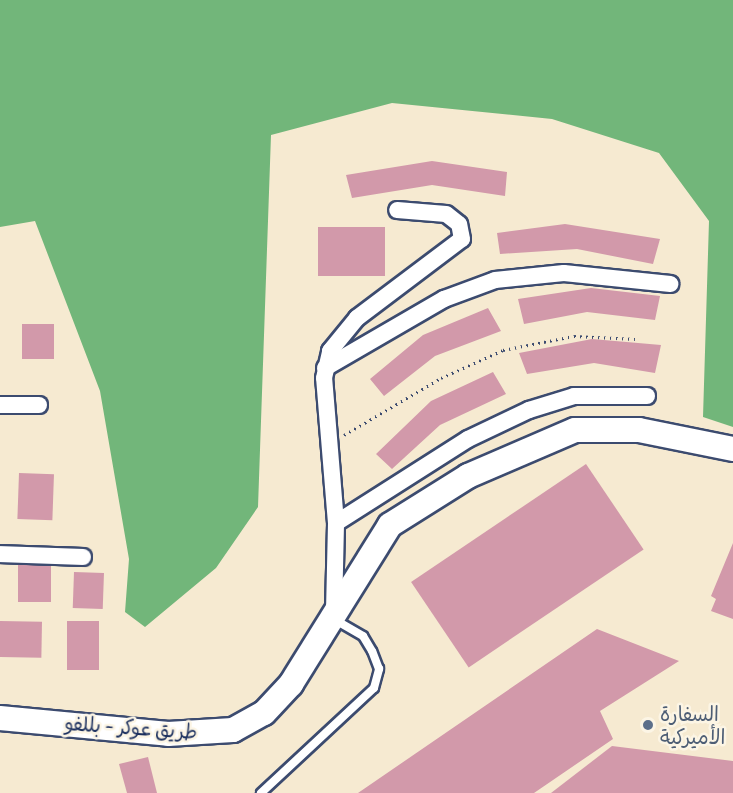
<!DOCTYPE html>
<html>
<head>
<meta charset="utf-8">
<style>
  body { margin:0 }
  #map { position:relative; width:733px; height:793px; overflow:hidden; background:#f6ead1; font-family:Pangolin,"Playpen Sans Arabic",sans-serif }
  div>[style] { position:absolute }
  .forest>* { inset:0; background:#72b67a }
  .building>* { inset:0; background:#d299aa; transform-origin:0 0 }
  .path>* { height:3px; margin-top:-1.5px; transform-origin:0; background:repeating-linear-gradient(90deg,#3c4b6f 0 1.5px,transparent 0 6px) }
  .roads { filter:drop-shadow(2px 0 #3c4b6f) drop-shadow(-2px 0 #3c4b6f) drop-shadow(0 2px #3c4b6f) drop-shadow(0 -2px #3c4b6f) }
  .lane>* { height:8px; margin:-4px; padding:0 4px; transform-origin:4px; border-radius:4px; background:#fff }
  .street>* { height:16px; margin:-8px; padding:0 8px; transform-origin:8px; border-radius:8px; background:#fff }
  .secondary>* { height:24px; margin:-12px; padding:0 12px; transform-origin:12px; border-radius:12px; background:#fff }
  .dots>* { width:16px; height:16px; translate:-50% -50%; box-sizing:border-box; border:3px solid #fcf5e5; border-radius:50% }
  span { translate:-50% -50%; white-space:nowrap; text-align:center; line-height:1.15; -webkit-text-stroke:5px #fcf5e5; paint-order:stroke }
  .service-label { font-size:20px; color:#4e5e75 }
  .left { translate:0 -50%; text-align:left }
  .street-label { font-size:20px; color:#1b2f5e }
</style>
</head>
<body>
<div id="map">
  <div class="forest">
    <div style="clip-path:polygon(0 0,733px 0,733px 427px,703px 417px,709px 221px,659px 153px,552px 119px,392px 103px,271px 135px,258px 507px,216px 568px,145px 627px,125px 612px,129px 559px,100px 391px,35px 221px,0 227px)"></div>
  </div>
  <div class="building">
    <div style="clip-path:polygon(432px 161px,507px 172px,505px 196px,432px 185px,352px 198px,346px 175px)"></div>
    <div style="clip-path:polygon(565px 224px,660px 239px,653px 264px,577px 249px,500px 254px,497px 233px)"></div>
    <div style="left:318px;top:227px;width:67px;height:49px"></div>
    <div style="clip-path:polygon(591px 288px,660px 296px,655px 320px,587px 312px,524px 324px,518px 299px)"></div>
    <div style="clip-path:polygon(488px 308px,501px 331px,435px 356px,384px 396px,370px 379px,423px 335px)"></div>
    <div style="left:22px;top:324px;width:32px;height:35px"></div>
    <div style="clip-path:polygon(592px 339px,661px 345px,655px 373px,594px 363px,527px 374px,519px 353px)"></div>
    <div style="clip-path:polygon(493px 372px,506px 394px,440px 425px,392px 469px,376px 454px,431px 401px)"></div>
    <div style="left:586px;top:464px;width:103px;height:211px;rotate:56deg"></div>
    <div style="left:19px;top:473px;width:35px;height:46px;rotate:2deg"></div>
    <div style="clip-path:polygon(733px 543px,733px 619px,711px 611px,716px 599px,711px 596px)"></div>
    <div style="left:18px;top:561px;width:33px;height:41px"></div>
    <div style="left:74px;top:572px;width:30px;height:36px;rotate:2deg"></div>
    <div style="left:0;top:621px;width:42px;height:36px;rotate:1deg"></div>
    <div style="left:67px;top:621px;width:32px;height:49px"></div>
    <div style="clip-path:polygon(597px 629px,679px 661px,600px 711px,613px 739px,534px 793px,358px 793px)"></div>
    <div style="clip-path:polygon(612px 746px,733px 761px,733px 793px,551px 793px)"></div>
    <div style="clip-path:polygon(148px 757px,157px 793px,127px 793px,119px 764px)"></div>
  </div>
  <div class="path">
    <div style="left:344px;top:435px;width:113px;rotate:-30.4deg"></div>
    <div style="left:441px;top:378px;width:68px;rotate:-24.3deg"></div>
    <div style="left:503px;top:350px;width:72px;rotate:-11.2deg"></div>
    <div style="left:574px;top:336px;width:61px;rotate:2.8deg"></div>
  </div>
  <div class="roads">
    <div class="lane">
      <div style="left:261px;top:793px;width:154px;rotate:-42.9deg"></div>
      <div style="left:374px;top:688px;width:20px;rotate:-75deg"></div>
      <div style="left:379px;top:669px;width:19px;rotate:-111deg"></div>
      <div style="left:372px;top:651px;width:17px;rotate:-121deg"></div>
      <div style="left:363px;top:636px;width:34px;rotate:-150deg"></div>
    </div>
    <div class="street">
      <div style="left:325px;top:368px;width:138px;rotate:-30.1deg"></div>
      <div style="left:444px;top:299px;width:54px;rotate:-20.4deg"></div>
      <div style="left:495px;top:280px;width:69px;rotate:-5.8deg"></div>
      <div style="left:564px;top:273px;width:107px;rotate:5.9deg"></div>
      <div style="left:0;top:405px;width:39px"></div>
      <div style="left:336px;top:523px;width:156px;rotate:-32.5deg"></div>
      <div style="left:468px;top:439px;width:68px;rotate:-25.4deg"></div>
      <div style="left:529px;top:410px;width:47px;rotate:-17.3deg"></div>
      <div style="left:574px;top:396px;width:73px"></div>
      <div style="left:0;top:554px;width:83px;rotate:2.1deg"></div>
      <div style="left:334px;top:612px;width:89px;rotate:-88.7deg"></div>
      <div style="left:336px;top:523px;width:145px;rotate:-94.7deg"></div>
      <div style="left:324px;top:378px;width:28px;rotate:-77deg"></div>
      <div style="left:330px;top:351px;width:43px;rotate:-50.7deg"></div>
      <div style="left:357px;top:318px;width:131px;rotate:-37deg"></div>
      <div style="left:462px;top:239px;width:15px;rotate:-101deg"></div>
      <div style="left:459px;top:224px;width:16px;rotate:-142deg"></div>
      <div style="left:446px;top:214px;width:49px;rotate:-175.3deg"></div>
    </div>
    <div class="secondary">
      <div style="left:0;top:718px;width:169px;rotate:5.4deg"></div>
      <div style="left:168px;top:734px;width:65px;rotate:-3.5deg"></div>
      <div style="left:233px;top:730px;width:35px;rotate:-29deg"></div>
      <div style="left:264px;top:713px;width:40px;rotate:-47deg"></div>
      <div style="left:291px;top:684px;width:187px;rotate:-58.1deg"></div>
      <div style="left:390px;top:525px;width:92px;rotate:-32.1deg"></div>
      <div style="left:468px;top:476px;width:116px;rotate:-23.3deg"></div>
      <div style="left:575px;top:430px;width:64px"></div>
      <div style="left:639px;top:430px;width:96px;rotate:11.4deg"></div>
    </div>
  </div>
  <div class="dots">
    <div style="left:648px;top:725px;background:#5c6f8a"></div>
  </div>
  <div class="service-label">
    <span class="left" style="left:660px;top:726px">السفارة<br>الأميركية</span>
  </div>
  <div class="street-label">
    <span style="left:131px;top:728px;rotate:4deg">طريق عوكر - بللفو</span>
  </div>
</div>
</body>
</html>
